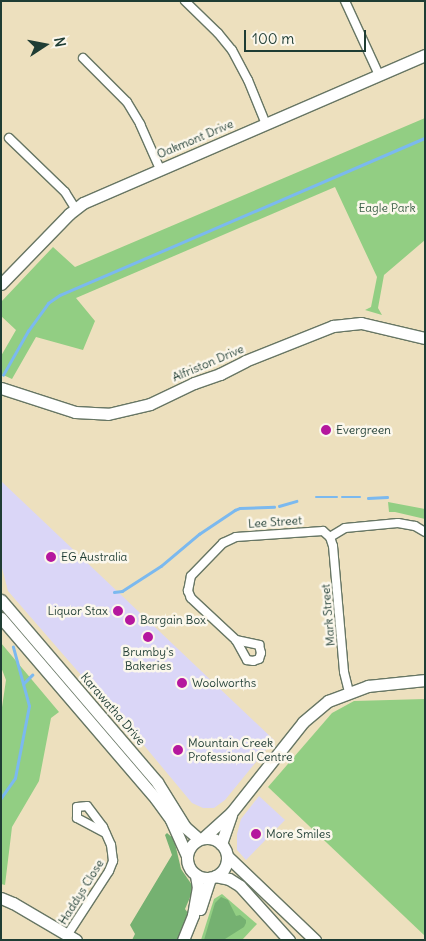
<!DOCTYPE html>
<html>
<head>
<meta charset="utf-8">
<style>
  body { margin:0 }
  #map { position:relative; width:426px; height:941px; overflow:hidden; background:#ede0be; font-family:Delius,sans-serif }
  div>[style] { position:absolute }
  .built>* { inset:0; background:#dad6f7 }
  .green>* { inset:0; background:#92ce83 }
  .forest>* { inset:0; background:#75b171 }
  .stream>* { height:2.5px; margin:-1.25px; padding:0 1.25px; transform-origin:1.25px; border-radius:1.25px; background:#7bb9ef }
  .roads { filter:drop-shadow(1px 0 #677664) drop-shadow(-1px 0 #677664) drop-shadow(0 1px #677664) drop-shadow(0 -1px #677664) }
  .street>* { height:8px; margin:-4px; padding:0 4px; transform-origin:4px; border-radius:4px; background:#fff }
  .secondary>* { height:11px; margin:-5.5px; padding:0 5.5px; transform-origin:5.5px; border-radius:5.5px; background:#fff }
  .secondary>.ring { margin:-5.5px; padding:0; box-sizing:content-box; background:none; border:11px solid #fff; border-radius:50% }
  .dots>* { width:14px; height:14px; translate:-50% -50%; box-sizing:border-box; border:2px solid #fbf7ec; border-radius:50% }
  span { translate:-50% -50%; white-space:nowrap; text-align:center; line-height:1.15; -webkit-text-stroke:5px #fbf7ec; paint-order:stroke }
  .street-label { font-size:12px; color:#1f3d34 }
  .park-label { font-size:12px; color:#3c6148 }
  .poi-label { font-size:12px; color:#1f3d34 }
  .left { translate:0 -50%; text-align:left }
  .right { translate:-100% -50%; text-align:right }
  .frame { position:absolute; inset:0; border:2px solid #1f3d34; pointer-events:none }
  .north { position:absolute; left:20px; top:20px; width:50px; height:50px; -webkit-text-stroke:4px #fbf7ec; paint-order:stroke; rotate:79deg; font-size:14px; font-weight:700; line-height:20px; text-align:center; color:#1f3d34 }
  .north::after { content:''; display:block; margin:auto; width:18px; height:22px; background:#1f3d34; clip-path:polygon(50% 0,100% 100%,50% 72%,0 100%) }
  .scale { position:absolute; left:244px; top:30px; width:122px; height:22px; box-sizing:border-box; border:2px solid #1f3d34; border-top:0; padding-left:6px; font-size:15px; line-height:18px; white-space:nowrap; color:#1f3d34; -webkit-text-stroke:4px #fbf7ec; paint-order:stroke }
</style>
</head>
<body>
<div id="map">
  <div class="built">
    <div style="clip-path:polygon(1px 481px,274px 740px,225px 800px,214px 808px,203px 808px,192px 803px,102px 695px,94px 690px,8px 591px,1px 564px)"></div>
    <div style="clip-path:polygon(259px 796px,285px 820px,246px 860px,237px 850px,237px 834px,241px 819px)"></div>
  </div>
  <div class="green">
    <div style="clip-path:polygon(425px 118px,425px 240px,384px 275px,378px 308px,382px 315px,365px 310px,371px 307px,377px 277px,335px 187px,76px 298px,95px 321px,83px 350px,36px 337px,12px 379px,1px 374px,1px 356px,16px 330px,1px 316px,1px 302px,53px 247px,75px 267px)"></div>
    <div style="clip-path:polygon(388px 502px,425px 509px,425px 519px,395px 512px,389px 512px)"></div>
    <div style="clip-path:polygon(1px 643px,59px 712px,51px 718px,39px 781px,12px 827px,5px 885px,1px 884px,1px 714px,6px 680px,1px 667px)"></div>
    <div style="clip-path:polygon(425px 699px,425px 936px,268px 787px,332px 713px,354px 701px)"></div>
    <div style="clip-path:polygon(222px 894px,257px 924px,242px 940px,201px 940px,214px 899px)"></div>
  </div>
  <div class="forest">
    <div style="clip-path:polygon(167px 833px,174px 839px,181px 869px,192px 885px,191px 895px,185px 909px,188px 913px,178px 940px,132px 940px,135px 934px,130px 925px,172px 855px,165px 835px)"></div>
    <div style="clip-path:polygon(221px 897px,228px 900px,236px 916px,240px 915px,246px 920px,246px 923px,244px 927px,225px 939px,204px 940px,215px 903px)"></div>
  </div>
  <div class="stream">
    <div style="left:3px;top:375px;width:51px;rotate:-60.4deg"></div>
    <div style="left:28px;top:331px;width:34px;rotate:-54deg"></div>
    <div style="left:48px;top:303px;width:14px;rotate:-34deg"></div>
    <div style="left:60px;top:295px;width:397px;rotate:-23.3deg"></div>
    <div style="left:316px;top:497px;width:21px"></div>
    <div style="left:342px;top:497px;width:18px"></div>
    <div style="left:368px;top:498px;width:19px;rotate:-3deg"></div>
    <div style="left:279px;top:506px;width:18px;rotate:-16deg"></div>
    <div style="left:114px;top:592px;width:8px;rotate:-7deg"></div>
    <div style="left:122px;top:591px;width:46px;rotate:-32.7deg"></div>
    <div style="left:161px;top:566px;width:50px;rotate:-40.1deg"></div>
    <div style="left:199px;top:534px;width:43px;rotate:-33.7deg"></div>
    <div style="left:235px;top:510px;width:5px;rotate:-22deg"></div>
    <div style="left:240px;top:508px;width:34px;rotate:-2deg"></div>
    <div style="left:23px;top:684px;width:13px;rotate:-45deg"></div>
    <div style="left:1px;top:798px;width:24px;rotate:-55deg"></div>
    <div style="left:15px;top:778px;width:73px;rotate:-79deg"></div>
    <div style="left:29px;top:706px;width:61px;rotate:-105.2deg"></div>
  </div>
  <div class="roads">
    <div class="street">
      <div style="left:185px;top:1px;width:46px;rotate:44.1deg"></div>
      <div style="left:218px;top:33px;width:22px;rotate:51deg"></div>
      <div style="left:232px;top:50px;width:34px;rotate:62deg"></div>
      <div style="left:248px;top:80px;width:48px;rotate:67.8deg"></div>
      <div style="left:345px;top:1px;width:81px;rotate:65.3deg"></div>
      <div style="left:83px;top:58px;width:62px;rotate:45deg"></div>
      <div style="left:127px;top:102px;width:26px;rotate:59deg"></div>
      <div style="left:140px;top:124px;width:49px;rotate:66deg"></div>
      <div style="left:9px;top:138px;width:78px;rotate:44deg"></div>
      <div style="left:65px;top:192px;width:19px;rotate:58deg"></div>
      <div style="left:330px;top:537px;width:17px;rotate:-31deg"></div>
      <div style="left:345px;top:528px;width:53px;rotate:-5.4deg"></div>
      <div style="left:398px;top:523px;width:17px;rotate:10deg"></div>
      <div style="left:415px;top:526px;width:12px;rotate:31deg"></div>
      <div style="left:236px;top:640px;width:62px;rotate:-137deg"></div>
      <div style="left:191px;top:598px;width:8px;rotate:-113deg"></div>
      <div style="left:188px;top:591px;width:15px;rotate:-79deg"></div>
      <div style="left:191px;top:576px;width:46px;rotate:-45.9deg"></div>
      <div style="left:223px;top:543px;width:14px;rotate:-25deg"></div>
      <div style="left:236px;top:537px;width:87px;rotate:-3.9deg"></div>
      <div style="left:323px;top:531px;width:9px;rotate:41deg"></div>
      <div style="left:330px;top:537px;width:9px;rotate:72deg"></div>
      <div style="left:333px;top:546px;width:126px;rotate:85deg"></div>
      <div style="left:344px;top:672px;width:21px;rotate:76deg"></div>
      <div style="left:236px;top:640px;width:24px;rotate:12deg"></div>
      <div style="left:259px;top:645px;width:8px;rotate:76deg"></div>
      <div style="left:261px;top:653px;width:6px;rotate:108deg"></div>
      <div style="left:259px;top:659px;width:6px;rotate:162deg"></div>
      <div style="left:253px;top:661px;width:6px;rotate:-171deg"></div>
      <div style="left:247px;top:660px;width:23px;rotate:-119deg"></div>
      <div style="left:68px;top:934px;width:75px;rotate:-56.9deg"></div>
      <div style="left:109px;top:871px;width:11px;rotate:-68deg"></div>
      <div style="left:113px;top:861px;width:16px;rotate:-97deg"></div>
      <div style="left:111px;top:845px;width:20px;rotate:-114deg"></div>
      <div style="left:103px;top:827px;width:26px;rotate:-127deg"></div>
      <div style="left:87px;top:806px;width:10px;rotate:174deg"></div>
      <div style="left:77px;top:807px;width:11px;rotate:90deg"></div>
      <div style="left:77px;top:818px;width:32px;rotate:28deg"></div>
    </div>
    <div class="secondary">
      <div style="left:1px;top:284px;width:98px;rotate:-45.8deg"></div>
      <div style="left:69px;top:214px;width:18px;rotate:-38deg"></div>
      <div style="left:83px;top:203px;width:373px;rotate:-23.4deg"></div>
      <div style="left:1px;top:388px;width:78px;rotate:18deg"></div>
      <div style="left:75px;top:412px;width:33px;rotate:3deg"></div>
      <div style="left:108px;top:414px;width:43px;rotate:-13.4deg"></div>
      <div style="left:150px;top:404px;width:49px;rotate:-25.5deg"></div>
      <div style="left:194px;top:383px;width:28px;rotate:-19deg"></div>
      <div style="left:220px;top:374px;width:28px;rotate:-27deg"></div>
      <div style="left:245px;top:361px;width:95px;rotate:-21.7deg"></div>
      <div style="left:333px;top:326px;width:28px;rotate:-6deg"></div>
      <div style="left:361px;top:323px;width:66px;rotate:13.2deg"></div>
      <div style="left:1px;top:600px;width:240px;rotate:49.4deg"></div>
      <div style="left:157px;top:782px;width:53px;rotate:58.1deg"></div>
      <div style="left:185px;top:827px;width:18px;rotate:41deg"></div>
      <div style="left:1px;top:618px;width:238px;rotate:49.4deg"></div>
      <div style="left:156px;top:799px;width:26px;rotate:54deg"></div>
      <div style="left:171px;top:820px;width:39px;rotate:66deg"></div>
      <div style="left:203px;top:838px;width:38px;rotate:-42deg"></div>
      <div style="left:231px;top:813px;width:116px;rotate:-51.6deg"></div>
      <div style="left:303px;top:722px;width:33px;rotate:-40deg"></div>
      <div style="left:328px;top:701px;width:43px;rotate:-20.6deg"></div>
      <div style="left:368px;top:686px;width:57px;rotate:-6deg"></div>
      <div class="ring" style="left:187px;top:838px;width:29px;height:29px"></div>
      <div style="left:221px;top:844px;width:31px;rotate:-71deg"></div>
      <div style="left:227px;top:856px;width:122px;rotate:43.7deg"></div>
      <div style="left:215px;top:876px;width:14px;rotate:12deg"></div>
      <div style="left:229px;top:879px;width:13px;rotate:32deg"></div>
      <div style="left:240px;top:886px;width:73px;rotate:47.8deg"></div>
      <div style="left:1px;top:898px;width:13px;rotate:23deg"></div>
      <div style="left:13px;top:903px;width:73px;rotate:30.4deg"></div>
      <div style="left:200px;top:909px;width:33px;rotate:-72deg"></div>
      <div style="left:183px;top:940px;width:27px;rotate:-68deg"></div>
      <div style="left:193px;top:915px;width:27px;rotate:-80deg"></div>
      <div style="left:198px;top:888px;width:13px;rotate:-99deg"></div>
    </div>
  </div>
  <div class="dots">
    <div style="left:326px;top:430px;background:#b5179e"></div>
    <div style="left:51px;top:557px;background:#b5179e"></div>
    <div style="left:118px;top:611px;background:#b5179e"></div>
    <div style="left:130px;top:620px;background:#b5179e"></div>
    <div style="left:148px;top:637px;background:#b5179e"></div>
    <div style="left:182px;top:683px;background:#b5179e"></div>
    <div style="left:178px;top:750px;background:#b5179e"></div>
    <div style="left:256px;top:834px;background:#b5179e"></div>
  </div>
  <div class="street-label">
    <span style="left:195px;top:139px;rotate:-23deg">Oakmont Drive</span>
    <span style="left:208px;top:363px;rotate:-23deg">Alfriston Drive</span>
    <span style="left:275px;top:522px;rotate:-4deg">Lee Street</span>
    <span style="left:328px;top:615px;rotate:-95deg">Mark Street</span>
    <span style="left:113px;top:709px;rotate:49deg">Karawatha Drive</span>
    <span style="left:81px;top:892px;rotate:-58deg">Haddys Close</span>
  </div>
  <div class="park-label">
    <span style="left:387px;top:208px">Eagle Park</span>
  </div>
  <div class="poi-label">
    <span class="left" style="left:336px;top:430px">Evergreen</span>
    <span class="left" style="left:61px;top:557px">EG Australia</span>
    <span class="right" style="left:108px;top:611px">Liquor Stax</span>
    <span class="left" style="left:140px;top:620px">Bargain Box</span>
    <span style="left:148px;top:659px">Brumby's<br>Bakeries</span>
    <span class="left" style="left:192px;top:683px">Woolworths</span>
    <span class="left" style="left:188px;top:750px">Mountain Creek<br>Professional Centre</span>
    <span class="left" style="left:266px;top:834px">More Smiles</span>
  </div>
  <div class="frame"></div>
  <div class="north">N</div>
  <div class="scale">100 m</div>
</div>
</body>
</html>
